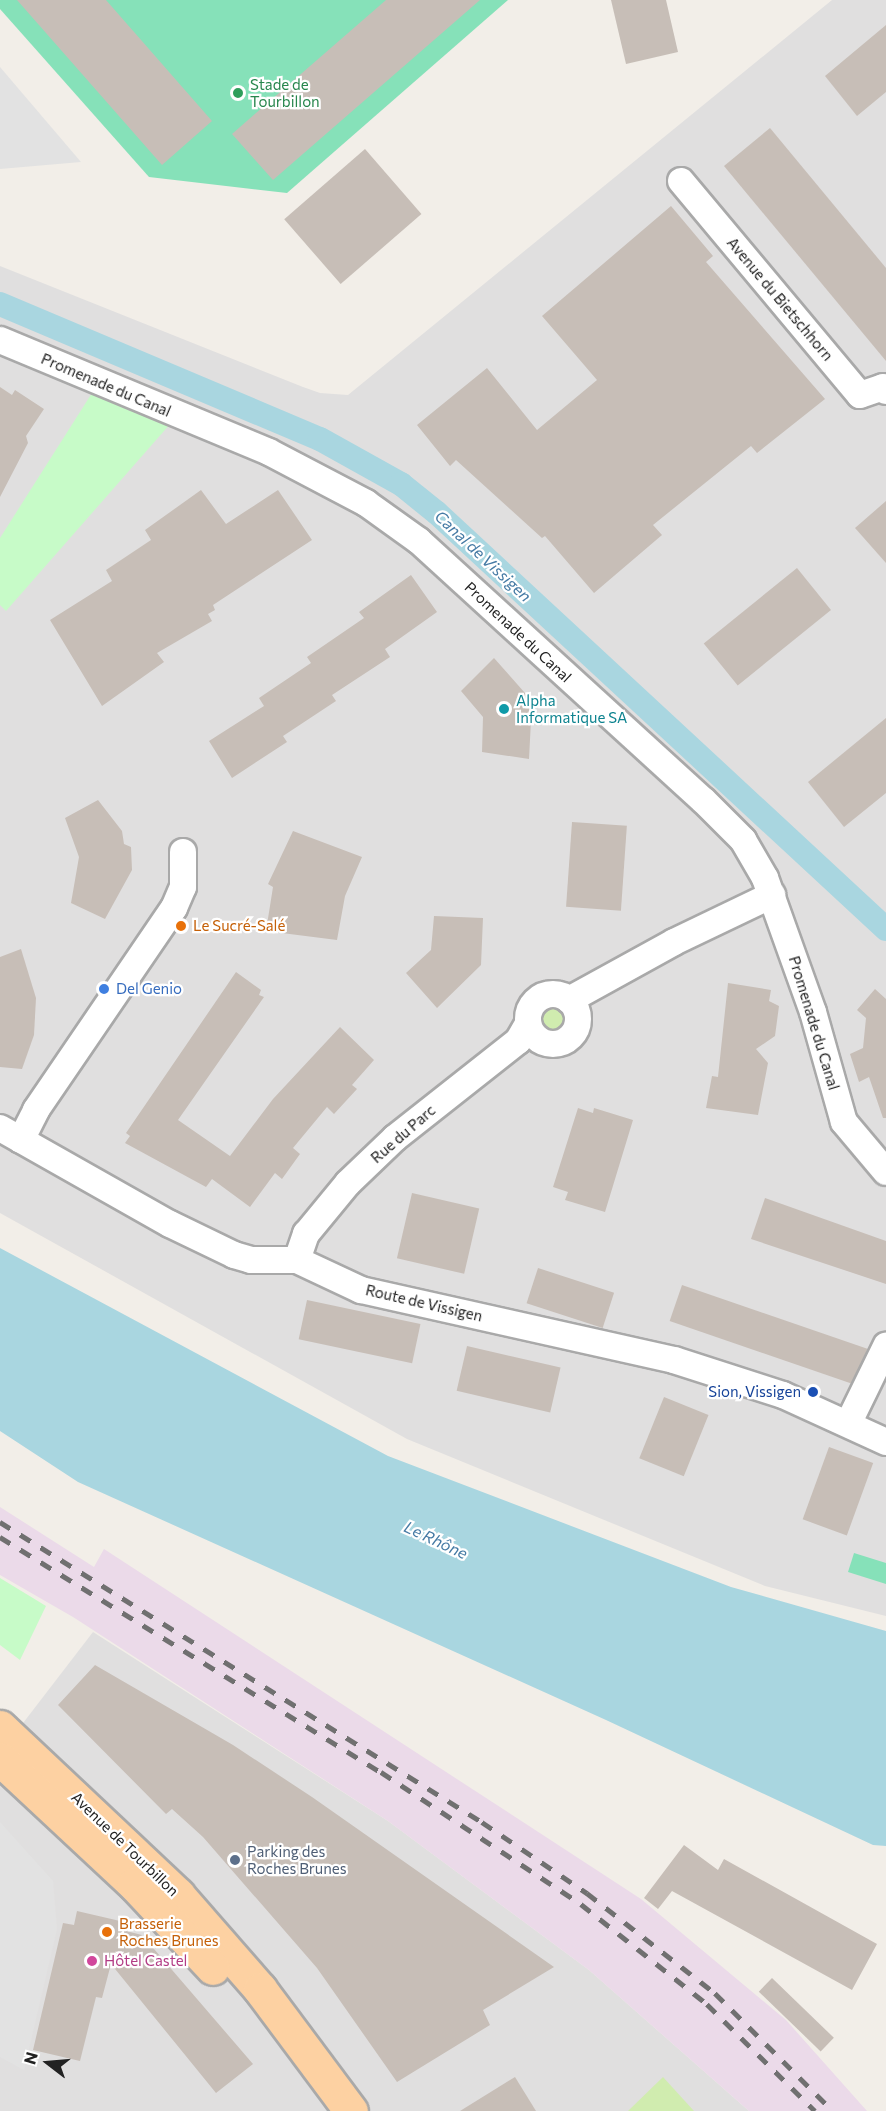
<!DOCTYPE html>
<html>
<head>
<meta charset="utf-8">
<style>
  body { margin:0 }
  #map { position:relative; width:886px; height:2111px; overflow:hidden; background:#f2eee8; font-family:Commissioner,sans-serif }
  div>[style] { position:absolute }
  .residential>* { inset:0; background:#e0dfdf }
  .industrial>* { inset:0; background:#ebdae9 }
  .grass>* { inset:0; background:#d0ecaf }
  .round { border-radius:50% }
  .park>* { inset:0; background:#c7fbc8 }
  .pitch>* { inset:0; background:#86e1b9 }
  .parking>* { inset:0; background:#e2e2e2 }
  .water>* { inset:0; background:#a9d6e0 }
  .canal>* { height:24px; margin:-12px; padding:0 12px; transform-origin:12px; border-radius:12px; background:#a9d6e0 }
  .building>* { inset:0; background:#c7beb7; transform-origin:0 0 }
  .roads { filter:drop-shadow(2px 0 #a9a9a9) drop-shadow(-2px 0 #a9a9a9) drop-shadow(0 2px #a9a9a9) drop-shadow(0 -2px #a9a9a9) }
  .street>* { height:26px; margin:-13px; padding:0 13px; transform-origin:13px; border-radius:13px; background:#fff }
  .street>.ring { margin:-13px; padding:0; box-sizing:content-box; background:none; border:26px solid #fff; border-radius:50% }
  .primary>* { height:33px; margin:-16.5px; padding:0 16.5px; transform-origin:16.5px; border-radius:16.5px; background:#fdd1a2 }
  .rail>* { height:4.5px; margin-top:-2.25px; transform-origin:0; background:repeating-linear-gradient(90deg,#707070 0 12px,transparent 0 24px) }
  .dots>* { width:16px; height:16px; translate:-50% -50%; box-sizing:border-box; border:3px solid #fff; border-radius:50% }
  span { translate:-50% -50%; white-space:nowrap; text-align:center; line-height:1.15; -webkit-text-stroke:4.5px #fff; paint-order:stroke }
  .leisure-label { font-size:15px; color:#27864d }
  .left { translate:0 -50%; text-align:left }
  .street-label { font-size:15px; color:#222 }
  .culture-label { font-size:15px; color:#0d838f }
  .food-label { font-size:15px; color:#c56008 }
  .shop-label { font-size:15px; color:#366cbe }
  .transit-label { font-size:15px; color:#164399 }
  .right { translate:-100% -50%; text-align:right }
  .service-label { font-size:15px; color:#4e5e75 }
  .hotel-label { font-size:15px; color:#b23c85 }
  .water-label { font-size:16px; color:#457aa4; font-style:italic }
  .north { position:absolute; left:18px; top:2033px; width:60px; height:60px; -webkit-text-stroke:4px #fff; paint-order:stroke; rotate:286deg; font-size:16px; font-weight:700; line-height:24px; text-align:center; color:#222 }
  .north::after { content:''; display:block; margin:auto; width:21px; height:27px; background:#222; clip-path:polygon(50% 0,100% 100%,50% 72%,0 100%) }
</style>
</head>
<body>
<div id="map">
  <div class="residential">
    <div style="clip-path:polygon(832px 0,886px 0,886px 1616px,765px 1586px,407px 1439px,0 1213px,0 266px,303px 387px,320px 393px,348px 395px)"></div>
    <div style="clip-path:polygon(93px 1632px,388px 1821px,589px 1970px,749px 2111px,0 2111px,0 1753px)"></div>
  </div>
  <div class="industrial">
    <div style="clip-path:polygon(0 1507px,94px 1567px,104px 1549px,641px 1899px,786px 2020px,867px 2111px,749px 2111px,589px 1970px,388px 1821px,73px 1617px,0 1575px)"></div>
  </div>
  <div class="grass">
    <div class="round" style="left:539px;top:1006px;width:26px;height:26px"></div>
    <div style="clip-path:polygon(663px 2077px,694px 2111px,628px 2111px)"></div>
  </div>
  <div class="park">
    <div style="clip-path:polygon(92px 393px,171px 423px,6px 611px,0 605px,0 538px)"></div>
    <div style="clip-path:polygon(0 1578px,46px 1606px,20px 1660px,0 1645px)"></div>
  </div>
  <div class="pitch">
    <div style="clip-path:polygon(0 0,508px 0,287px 193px,149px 177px,0 9px)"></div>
    <div style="clip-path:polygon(854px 1553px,886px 1563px,886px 1584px,848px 1572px)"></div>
  </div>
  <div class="parking">
    <div style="clip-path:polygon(0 67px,81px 162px,0 169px)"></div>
    <div style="clip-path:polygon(0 1822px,53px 1881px,57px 1929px,24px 2070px,0 2057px)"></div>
  </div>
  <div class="water">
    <div style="clip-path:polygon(0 1248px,388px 1456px,731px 1587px,886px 1631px,886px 1846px,873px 1845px,606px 1720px,78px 1482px,0 1431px)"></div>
  </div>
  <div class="canal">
    <div style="left:0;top:304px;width:347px;rotate:22.9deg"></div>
    <div style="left:320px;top:439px;width:93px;rotate:29.1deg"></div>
    <div style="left:401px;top:484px;width:46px;rotate:38.9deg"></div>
    <div style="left:437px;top:513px;width:612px;rotate:42.82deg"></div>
  </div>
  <div class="building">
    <div style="clip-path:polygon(17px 0,106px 0,212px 121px,162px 165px)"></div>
    <div style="clip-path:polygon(386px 0,480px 0,273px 180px,232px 134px)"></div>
    <div style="clip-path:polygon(611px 0,666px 0,678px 52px,626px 64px)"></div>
    <div style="clip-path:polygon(886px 25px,886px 92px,857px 116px,825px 76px)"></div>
    <div style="clip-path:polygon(770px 128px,886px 268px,886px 361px,724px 166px)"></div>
    <div style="left:365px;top:149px;width:86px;height:107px;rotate:49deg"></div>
    <div style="clip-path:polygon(671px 206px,713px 256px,706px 262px,825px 399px,757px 453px,751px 446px,653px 525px,662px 535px,594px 593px,545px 536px,542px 538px,456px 460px,450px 466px,417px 425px,487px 368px,537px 430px,597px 380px,542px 316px)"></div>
    <div style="clip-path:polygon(0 387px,12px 395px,15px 390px,44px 409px,26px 436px,28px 443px,0 497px)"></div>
    <div style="clip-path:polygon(201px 490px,226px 524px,278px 490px,312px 540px,213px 605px,215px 610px,208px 614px,212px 621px,157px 653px,164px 662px,102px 706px,50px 620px,112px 581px,106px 570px,151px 540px,145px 530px)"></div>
    <div style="clip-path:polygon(886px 501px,886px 563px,855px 528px)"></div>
    <div style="left:797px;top:568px;width:54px;height:120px;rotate:51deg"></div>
    <div style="clip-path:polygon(411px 575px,437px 612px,385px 649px,390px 657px,332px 695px,336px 701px,283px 736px,287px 742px,232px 778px,209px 741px,264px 706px,259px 698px,311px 663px,307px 657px,364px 618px,359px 612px)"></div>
    <div style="clip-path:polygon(494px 658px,532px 701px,529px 759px,482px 752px,483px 717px,461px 691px)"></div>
    <div style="clip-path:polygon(886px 718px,886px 793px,844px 827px,808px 782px)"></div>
    <div style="clip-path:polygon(98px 800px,122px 831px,124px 844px,131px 847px,132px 870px,105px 919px,71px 903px,79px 857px,65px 818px)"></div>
    <div style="left:572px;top:822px;width:55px;height:85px;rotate:4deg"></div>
    <div style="clip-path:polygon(293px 831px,362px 857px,345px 896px,337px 940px,266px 931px,273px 887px,268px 884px)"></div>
    <div style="clip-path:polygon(434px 916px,483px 918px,481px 965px,437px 1008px,406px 973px,431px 950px)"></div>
    <div style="clip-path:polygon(21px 949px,36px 998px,34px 1035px,22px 1069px,0 1067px,0 957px)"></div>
    <div style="clip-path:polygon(236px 972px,261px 990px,259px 995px,264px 997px,178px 1120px,230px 1156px,273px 1099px,340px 1027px,374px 1060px,352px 1085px,357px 1089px,334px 1114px,327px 1107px,293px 1148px,300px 1154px,282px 1179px,275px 1173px,250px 1207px,212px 1179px,206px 1187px,125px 1143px,130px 1136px,126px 1133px)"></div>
    <div style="clip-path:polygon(728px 983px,771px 990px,769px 1001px,779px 1006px,775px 1036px,756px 1049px,768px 1063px,758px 1115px,706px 1108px,712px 1076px,718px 1077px)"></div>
    <div style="clip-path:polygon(875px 989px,886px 999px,886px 1118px,883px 1118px,869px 1077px,859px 1082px,850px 1054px,863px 1048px,866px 1018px,857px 1010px)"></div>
    <div style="clip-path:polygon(578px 1108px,593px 1113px,594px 1108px,633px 1120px,605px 1212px,565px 1200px,568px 1192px,553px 1187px)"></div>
    <div style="left:412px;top:1193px;width:69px;height:67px;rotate:13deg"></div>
    <div style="clip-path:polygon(765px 1198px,886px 1241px,886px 1284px,751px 1239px)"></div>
    <div style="left:538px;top:1268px;width:80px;height:37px;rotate:18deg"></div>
    <div style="left:682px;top:1285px;width:196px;height:38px;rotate:19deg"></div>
    <div style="left:307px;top:1300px;width:116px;height:40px;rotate:12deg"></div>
    <div style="left:467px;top:1346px;width:96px;height:46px;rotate:13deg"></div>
    <div style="left:664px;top:1397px;width:48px;height:66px;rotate:22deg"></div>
    <div style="left:829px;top:1447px;width:47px;height:77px;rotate:20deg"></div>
    <div style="clip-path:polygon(95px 1665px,233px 1745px,312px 1797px,554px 1967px,483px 2010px,490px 2025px,397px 2082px,317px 1968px,203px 1837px,172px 1809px,166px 1814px,58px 1705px)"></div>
    <div style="clip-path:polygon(684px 1845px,718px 1870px,724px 1859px,877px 1944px,852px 1990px,672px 1891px,658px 1909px,644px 1898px)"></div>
    <div style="clip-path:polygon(77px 1911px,120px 1921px,118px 1929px,142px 1935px,253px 2064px,216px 2093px,111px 1964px,102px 1998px,96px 1997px,80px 2061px,33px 2050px,63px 1923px,74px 1925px)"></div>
    <div style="left:772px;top:1978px;width:86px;height:19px;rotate:44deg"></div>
    <div style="clip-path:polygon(515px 2077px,536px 2111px,460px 2111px)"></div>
  </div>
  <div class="roads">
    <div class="street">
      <div style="left:681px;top:181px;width:279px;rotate:50.1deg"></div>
      <div style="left:860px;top:395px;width:24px;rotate:-19deg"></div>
      <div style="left:883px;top:387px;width:5px;rotate:53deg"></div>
      <div style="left:0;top:340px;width:291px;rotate:22.6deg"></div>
      <div style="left:269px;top:452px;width:110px;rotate:27.7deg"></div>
      <div style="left:366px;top:503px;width:65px;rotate:35.6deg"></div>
      <div style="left:419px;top:541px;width:384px;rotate:42.4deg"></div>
      <div style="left:703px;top:800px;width:57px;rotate:45deg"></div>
      <div style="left:743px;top:840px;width:44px;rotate:59.9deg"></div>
      <div style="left:765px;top:878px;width:142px;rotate:70.3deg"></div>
      <div style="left:813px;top:1012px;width:114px;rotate:74.3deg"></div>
      <div style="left:844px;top:1122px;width:65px;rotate:50deg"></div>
      <div class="ring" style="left:528px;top:994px;width:24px;height:24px"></div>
      <div style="left:569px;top:1000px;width:120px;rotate:-28.9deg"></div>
      <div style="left:674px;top:942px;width:109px;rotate:-25.6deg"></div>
      <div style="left:0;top:1128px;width:195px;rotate:29.5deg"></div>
      <div style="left:170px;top:1224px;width:71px;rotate:25.8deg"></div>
      <div style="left:234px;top:1255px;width:18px;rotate:16deg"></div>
      <div style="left:251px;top:1260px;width:46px"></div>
      <div style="left:297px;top:1260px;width:71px;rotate:25.1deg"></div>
      <div style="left:361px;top:1290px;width:321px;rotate:12.6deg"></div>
      <div style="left:674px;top:1360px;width:114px;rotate:17.8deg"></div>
      <div style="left:783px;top:1395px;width:113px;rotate:24.5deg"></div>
      <div style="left:21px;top:1140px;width:34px;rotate:-63deg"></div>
      <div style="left:36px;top:1110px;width:245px;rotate:-55.7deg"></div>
      <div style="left:174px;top:908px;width:23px;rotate:-67deg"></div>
      <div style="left:183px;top:887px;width:35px;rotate:-90deg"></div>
      <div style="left:297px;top:1260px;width:28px;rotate:-71deg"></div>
      <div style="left:306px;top:1234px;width:66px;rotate:-50.5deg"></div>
      <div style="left:348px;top:1183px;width:65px;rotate:-43.8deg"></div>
      <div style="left:395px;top:1138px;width:157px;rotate:-38.3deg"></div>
      <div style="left:518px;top:1041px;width:20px;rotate:-60deg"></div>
      <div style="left:849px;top:1422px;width:85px;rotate:-64deg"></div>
    </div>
    <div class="primary">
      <div style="left:0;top:1727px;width:245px;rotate:43.3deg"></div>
      <div style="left:178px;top:1895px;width:125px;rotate:48.9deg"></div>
      <div style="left:260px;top:1989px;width:152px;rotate:53.3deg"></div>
      <div style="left:0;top:1759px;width:183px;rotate:43deg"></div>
      <div style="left:134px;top:1884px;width:115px;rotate:46.8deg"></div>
    </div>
  </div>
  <div class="rail">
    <div style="left:0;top:1522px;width:568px;rotate:31.9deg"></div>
    <div style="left:482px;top:1822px;width:127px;rotate:34.1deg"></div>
    <div style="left:587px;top:1893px;width:162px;rotate:38deg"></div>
    <div style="left:715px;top:1993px;width:167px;rotate:45deg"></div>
    <div style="left:0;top:1537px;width:448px;rotate:31.7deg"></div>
    <div style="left:381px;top:1772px;width:240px;rotate:33.4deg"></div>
    <div style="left:581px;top:1904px;width:161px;rotate:38.4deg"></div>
    <div style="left:707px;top:2004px;width:152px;rotate:44.7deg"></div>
  </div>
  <div class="dots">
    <div style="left:238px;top:93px;background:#2e9e5b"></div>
    <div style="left:504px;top:709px;background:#0f9aa8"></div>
    <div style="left:181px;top:926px;background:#e8710a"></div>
    <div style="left:104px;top:989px;background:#3f7fe0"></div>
    <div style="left:813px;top:1392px;background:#1a4fb4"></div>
    <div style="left:235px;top:1860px;background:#5c6f8a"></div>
    <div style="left:107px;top:1932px;background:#e8710a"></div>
    <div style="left:92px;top:1961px;background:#d1479c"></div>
  </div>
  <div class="leisure-label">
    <span class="left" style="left:250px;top:93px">Stade de<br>Tourbillon</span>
  </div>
  <div class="street-label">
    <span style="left:780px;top:299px;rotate:50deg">Avenue du Bietschhorn</span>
    <span style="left:106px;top:385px;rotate:23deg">Promenade du Canal</span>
    <span style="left:518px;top:632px;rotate:43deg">Promenade du Canal</span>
    <span style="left:814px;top:1023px;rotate:73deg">Promenade du Canal</span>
    <span style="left:403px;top:1134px;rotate:-41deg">Rue du Parc</span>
    <span style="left:424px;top:1303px;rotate:13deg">Route de Vissigen</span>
    <span style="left:125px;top:1844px;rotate:44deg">Avenue de Tourbillon</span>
  </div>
  <div class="culture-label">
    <span class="left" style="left:516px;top:709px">Alpha<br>Informatique SA</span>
  </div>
  <div class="food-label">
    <span class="left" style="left:193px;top:926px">Le Sucré-Salé</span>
    <span class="left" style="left:119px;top:1932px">Brasserie<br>Roches Brunes</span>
  </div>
  <div class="shop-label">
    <span class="left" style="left:116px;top:989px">Del Genio</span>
  </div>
  <div class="transit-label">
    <span class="right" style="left:801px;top:1392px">Sion, Vissigen</span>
  </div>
  <div class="service-label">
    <span class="left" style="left:247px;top:1860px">Parking des<br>Roches Brunes</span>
  </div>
  <div class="hotel-label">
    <span class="left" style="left:104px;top:1961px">Hôtel Castel</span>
  </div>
  <div class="water-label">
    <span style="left:483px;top:556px;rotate:43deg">Canal de Vissigen</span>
    <span style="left:436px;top:1540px;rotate:25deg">Le Rhône</span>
  </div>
  <div class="north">N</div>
</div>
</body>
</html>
